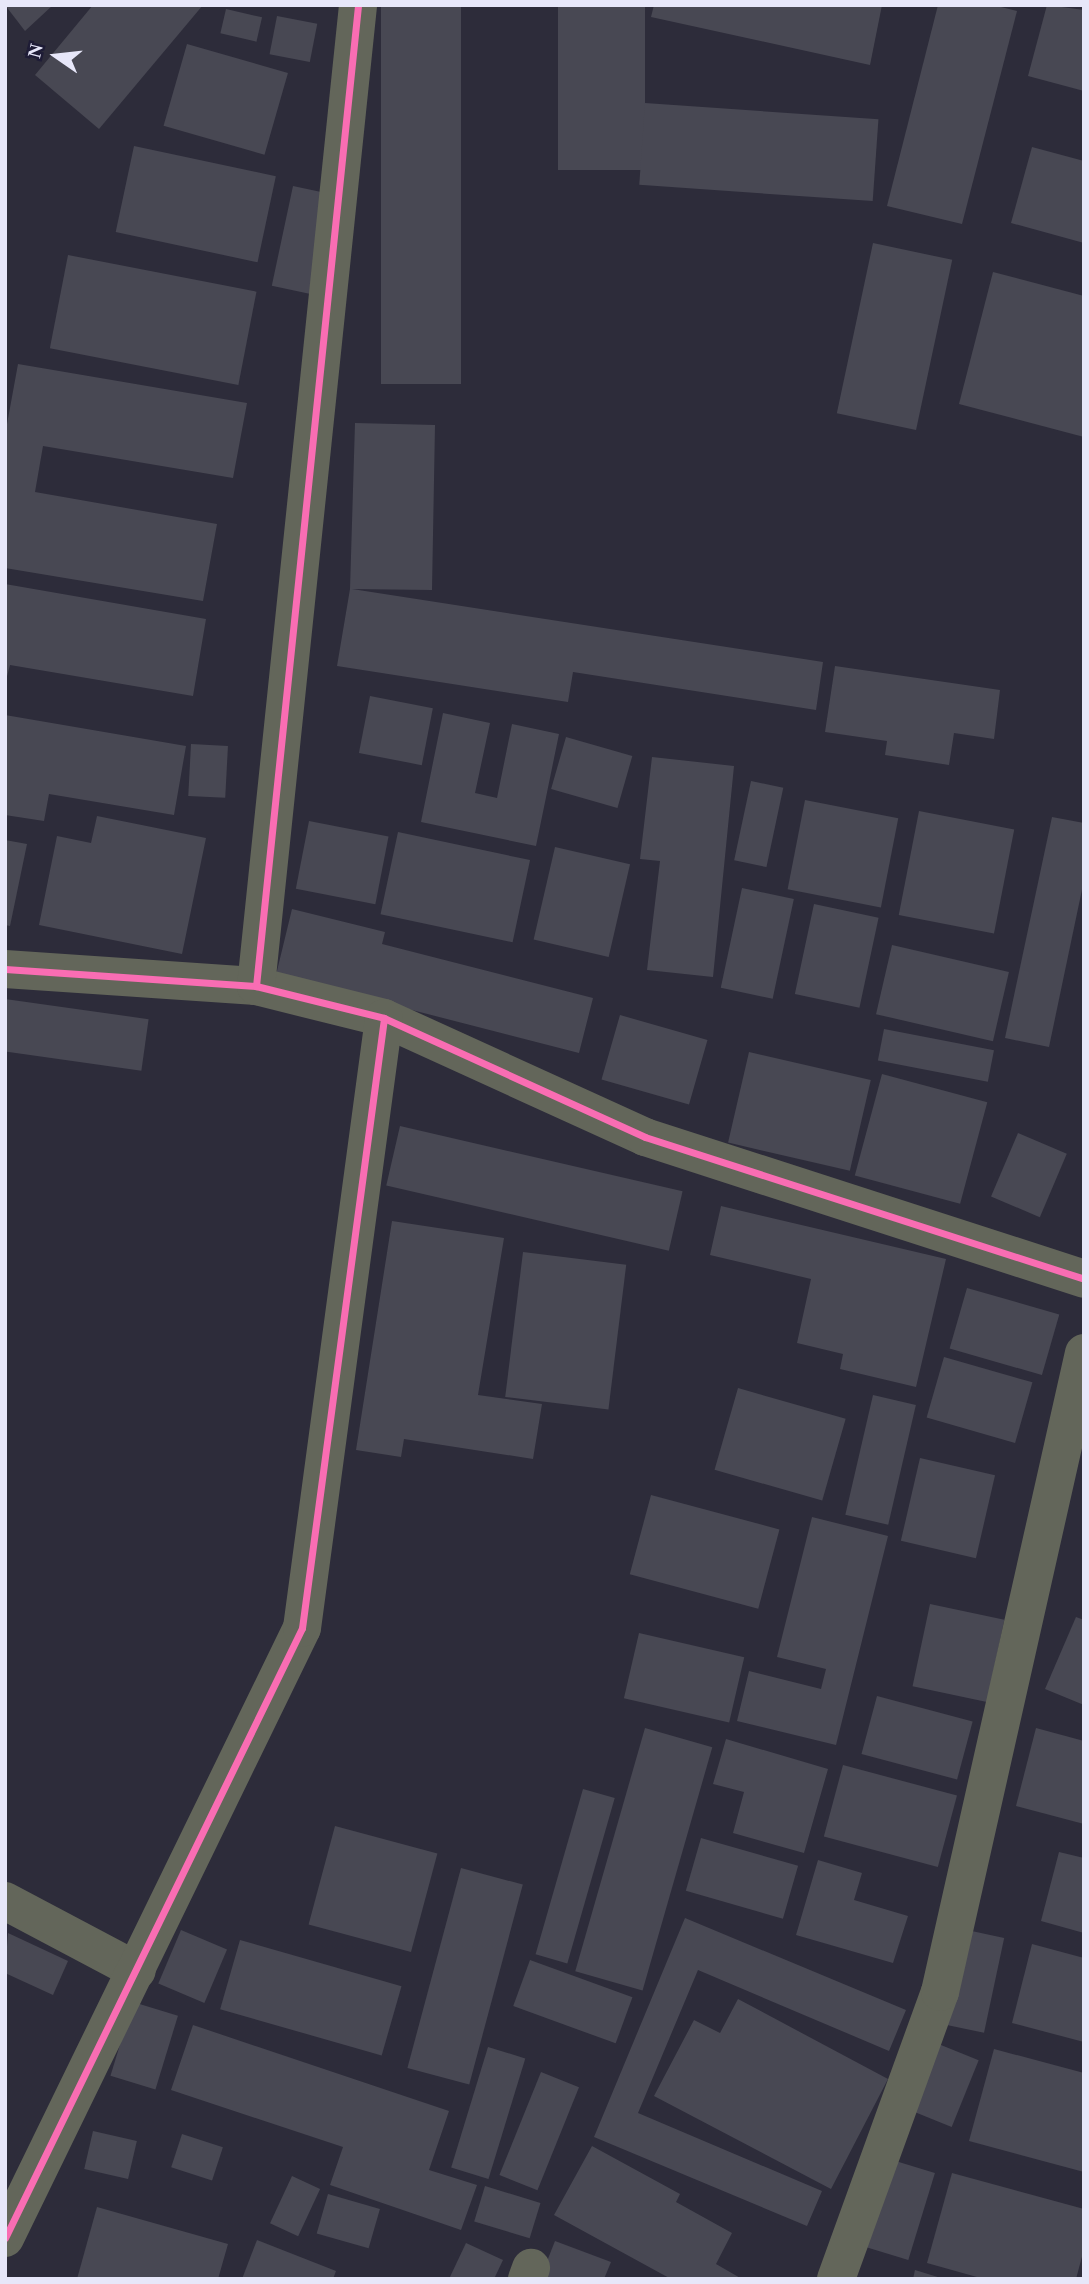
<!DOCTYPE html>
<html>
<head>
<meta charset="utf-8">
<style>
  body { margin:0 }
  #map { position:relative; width:1089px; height:2284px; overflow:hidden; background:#2d2c3a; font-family:"Times New Roman",serif }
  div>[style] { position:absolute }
  .building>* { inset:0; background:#484853; transform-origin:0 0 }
  .minor>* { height:38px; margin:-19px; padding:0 19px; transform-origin:19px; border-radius:19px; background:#63665a }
  .cycleway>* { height:7px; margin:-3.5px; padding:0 3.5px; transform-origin:3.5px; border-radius:3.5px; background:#f96db3 }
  span { translate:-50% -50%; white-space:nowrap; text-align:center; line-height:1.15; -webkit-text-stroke:5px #1e1c36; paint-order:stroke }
  .frame { position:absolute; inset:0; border:7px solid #e7e7f9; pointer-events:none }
  .north { position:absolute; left:21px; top:21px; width:70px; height:70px; -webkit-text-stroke:5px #1e1c36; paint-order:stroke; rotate:284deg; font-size:19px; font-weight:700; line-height:28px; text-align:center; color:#e7e7f9 }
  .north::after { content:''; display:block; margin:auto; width:24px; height:32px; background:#e7e7f9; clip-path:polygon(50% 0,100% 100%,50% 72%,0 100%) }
</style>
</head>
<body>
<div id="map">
  <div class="building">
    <div style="clip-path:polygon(5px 5px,53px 5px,25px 31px)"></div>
    <div style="clip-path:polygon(93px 5px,203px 5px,99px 129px,35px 75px)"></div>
    <div style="left:381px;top:5px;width:80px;height:379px"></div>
    <div style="left:558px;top:5px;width:87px;height:165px"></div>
    <div style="clip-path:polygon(654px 5px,882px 5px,870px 65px,651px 17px)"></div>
    <div style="clip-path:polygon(938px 5px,993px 5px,1017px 11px,962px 224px,887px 206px)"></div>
    <div style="clip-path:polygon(1047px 5px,1084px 10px,1084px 91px,1028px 76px)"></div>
    <div style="left:226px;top:9px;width:37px;height:25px;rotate:13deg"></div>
    <div style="left:277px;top:16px;width:41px;height:39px;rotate:11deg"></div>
    <div style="left:187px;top:44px;width:105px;height:85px;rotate:16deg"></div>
    <div style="left:645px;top:103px;width:234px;height:82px;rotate:4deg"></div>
    <div style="left:134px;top:146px;width:145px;height:88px;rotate:12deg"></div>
    <div style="clip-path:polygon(1032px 147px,1084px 161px,1084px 243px,1011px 223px)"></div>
    <div style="left:293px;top:186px;width:42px;height:102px;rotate:12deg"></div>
    <div style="left:873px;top:243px;width:81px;height:174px;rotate:12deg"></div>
    <div style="left:68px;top:255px;width:192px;height:95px;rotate:11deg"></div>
    <div style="clip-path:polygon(993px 272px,1084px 296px,1084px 437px,959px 404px)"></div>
    <div style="clip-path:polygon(18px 364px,247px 403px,233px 478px,43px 446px,35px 492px,217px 524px,203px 601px,5px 568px,5px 435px)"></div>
    <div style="clip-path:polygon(355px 423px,435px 425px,432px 590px,352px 589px,823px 662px,816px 710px,573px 672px,568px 702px,337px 666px,350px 589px)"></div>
    <div style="clip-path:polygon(5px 584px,206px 619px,193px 696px,10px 665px,5px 684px)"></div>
    <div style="clip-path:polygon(835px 666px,1000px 690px,994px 739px,954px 733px,949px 765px,885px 755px,887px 741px,825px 732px)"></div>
    <div style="left:370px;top:696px;width:64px;height:58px;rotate:11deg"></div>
    <div style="clip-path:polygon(443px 713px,490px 723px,475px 793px,497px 798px,512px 724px,559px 734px,536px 846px,421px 822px)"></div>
    <div style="clip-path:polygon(5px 715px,186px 746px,174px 815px,49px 794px,44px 821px,5px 815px)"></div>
    <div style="left:566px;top:737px;width:69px;height:54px;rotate:16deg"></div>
    <div style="left:191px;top:744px;width:37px;height:52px;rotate:3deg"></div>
    <div style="clip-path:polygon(652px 757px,734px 766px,713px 977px,647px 970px,660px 861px,640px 859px)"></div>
    <div style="left:751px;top:781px;width:33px;height:81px;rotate:12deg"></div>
    <div style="left:805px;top:800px;width:95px;height:91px;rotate:11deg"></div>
    <div style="left:919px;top:811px;width:97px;height:106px;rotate:11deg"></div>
    <div style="clip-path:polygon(97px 816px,206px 838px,182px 954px,39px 925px,57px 836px,91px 843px)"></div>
    <div style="clip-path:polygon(1052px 817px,1084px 823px,1084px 880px,1049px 1047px,1005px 1038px)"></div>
    <div style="left:309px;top:821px;width:81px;height:69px;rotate:11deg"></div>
    <div style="left:398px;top:832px;width:135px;height:84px;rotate:12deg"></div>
    <div style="clip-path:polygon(5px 840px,27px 844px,10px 926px,5px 925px)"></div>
    <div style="left:555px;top:847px;width:77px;height:95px;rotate:13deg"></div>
    <div style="left:742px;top:888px;width:53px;height:102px;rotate:12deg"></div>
    <div style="left:814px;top:904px;width:66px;height:92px;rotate:12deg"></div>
    <div style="clip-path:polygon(292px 909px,385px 932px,382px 944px,593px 998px,579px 1053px,276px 975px)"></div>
    <div style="left:892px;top:945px;width:120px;height:71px;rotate:13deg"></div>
    <div style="left:5px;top:999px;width:145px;height:52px;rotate:8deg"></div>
    <div style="left:620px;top:1015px;width:91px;height:67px;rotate:16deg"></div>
    <div style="left:884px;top:1029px;width:112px;height:32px;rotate:11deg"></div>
    <div style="left:749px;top:1052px;width:125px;height:93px;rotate:13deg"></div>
    <div style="left:882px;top:1074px;width:109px;height:105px;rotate:15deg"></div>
    <div style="left:400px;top:1126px;width:290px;height:61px;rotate:13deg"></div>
    <div style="left:1018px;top:1133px;width:53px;height:69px;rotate:23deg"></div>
    <div style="clip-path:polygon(721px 1206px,946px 1259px,916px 1387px,840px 1369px,843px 1354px,797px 1343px,811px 1279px,710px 1255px)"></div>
    <div style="clip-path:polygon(392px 1221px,504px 1238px,478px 1395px,542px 1404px,533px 1459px,404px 1439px,401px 1457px,356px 1450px)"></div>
    <div style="left:523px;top:1252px;width:104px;height:146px;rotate:7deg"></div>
    <div style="left:967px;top:1288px;width:96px;height:63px;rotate:16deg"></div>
    <div style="left:944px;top:1357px;width:92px;height:63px;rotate:16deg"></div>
    <div style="left:738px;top:1388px;width:112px;height:85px;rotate:16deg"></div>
    <div style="left:873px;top:1395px;width:44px;height:123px;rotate:13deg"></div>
    <div style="left:920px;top:1458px;width:77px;height:85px;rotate:13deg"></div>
    <div style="left:651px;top:1495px;width:133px;height:82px;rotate:15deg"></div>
    <div style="clip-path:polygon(812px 1517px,888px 1536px,836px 1745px,737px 1721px,749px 1671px,821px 1689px,826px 1669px,777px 1657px)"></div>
    <div style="left:930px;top:1604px;width:76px;height:84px;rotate:12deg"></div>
    <div style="clip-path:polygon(1076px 1617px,1084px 1620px,1084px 1705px,1045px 1689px)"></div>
    <div style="left:639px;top:1633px;width:108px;height:67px;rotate:13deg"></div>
    <div style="left:877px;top:1696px;width:99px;height:60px;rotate:15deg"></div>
    <div style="left:645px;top:1728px;width:70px;height:253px;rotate:16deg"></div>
    <div style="clip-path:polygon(1036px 1728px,1084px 1741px,1084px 1824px,1016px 1806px)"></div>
    <div style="clip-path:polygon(726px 1739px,828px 1769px,804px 1853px,733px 1833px,744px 1792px,713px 1784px)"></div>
    <div style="left:843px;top:1765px;width:118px;height:74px;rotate:15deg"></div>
    <div style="left:583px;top:1789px;width:33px;height:172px;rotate:16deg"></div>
    <div style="left:335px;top:1826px;width:106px;height:102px;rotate:15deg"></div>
    <div style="left:701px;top:1838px;width:101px;height:55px;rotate:16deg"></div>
    <div style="clip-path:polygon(1059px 1852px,1084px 1858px,1084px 1933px,1041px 1921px)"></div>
    <div style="clip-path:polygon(818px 1860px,862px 1873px,854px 1900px,908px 1916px,893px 1963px,796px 1935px)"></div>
    <div style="left:461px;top:1868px;width:64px;height:207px;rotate:15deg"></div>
    <div style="clip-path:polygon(685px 1918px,906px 2010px,889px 2051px,698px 1970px,638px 2113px,822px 2191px,807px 2226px,594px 2137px)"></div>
    <div style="left:181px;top:1930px;width:50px;height:58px;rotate:23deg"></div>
    <div style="left:967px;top:1930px;width:38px;height:97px;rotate:12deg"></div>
    <div style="clip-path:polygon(8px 1933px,68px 1961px,53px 1995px,5px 1973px)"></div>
    <div style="left:240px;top:1940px;width:168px;height:72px;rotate:16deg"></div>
    <div style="clip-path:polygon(1032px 1944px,1084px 1958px,1084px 2042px,1012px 2023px)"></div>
    <div style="left:530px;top:1960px;width:109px;height:49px;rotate:20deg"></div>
    <div style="clip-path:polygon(738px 1999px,888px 2079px,831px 2189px,654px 2096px,694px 2020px,720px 2033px)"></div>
    <div style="left:133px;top:2002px;width:47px;height:77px;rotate:17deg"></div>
    <div style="clip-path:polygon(193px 2025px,449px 2111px,429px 2170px,477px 2185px,461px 2230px,330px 2185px,343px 2147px,171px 2090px)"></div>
    <div style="left:936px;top:2043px;width:46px;height:72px;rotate:22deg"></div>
    <div style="left:488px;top:2047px;width:39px;height:126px;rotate:17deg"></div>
    <div style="clip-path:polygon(994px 2049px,1084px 2073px,1084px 2172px,969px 2141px)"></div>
    <div style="left:541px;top:2072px;width:41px;height:111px;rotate:22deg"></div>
    <div style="left:93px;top:2131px;width:45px;height:39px;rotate:13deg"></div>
    <div style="left:182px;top:2134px;width:43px;height:35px;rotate:18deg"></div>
    <div style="clip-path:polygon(592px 2146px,680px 2194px,676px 2202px,732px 2233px,716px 2264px,742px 2279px,671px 2279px,554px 2215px)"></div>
    <div style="left:889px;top:2159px;width:48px;height:91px;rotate:17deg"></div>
    <div style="clip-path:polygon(952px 2173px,1084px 2209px,1084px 2249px,1076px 2279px,984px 2279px,927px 2263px)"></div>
    <div style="left:292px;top:2176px;width:31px;height:52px;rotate:25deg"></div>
    <div style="left:485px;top:2186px;width:58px;height:37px;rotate:17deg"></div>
    <div style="left:328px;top:2194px;width:54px;height:41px;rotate:16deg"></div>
    <div style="clip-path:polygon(97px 2207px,228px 2244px,218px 2279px,77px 2279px)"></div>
    <div style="clip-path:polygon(257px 2240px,336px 2271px,333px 2279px,242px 2279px)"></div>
    <div style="clip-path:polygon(555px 2241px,611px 2262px,604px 2279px,540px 2279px)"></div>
    <div style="clip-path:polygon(466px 2243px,503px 2260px,494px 2279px,449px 2279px)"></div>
    <div style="clip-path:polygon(915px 2270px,941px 2278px,941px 2279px,913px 2279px)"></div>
  </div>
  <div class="minor">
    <div style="left:5px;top:969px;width:252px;rotate:3.9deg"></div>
    <div style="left:256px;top:986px;width:132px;rotate:14deg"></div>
    <div style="left:384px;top:1018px;width:287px;rotate:24.5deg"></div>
    <div style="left:645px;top:1137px;width:461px;rotate:17.9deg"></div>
    <div style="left:256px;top:986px;width:986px;rotate:-84.06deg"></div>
    <div style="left:5px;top:1901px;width:149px;rotate:27.9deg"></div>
    <div style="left:5px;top:2238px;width:678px;rotate:-64.04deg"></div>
    <div style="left:302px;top:1628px;width:615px;rotate:-82.34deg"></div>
    <div style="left:527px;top:2279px;width:12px;rotate:-70deg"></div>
    <div style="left:836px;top:2279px;width:305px;rotate:-70.1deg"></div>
    <div style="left:940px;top:1992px;width:655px;rotate:-77.3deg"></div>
  </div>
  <div class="cycleway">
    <div style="left:5px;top:969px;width:252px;rotate:3.9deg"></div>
    <div style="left:256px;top:986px;width:132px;rotate:14deg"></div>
    <div style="left:384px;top:1018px;width:287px;rotate:24.5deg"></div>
    <div style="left:645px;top:1137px;width:461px;rotate:17.9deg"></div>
    <div style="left:256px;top:986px;width:986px;rotate:-84.06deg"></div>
    <div style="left:5px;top:2238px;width:678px;rotate:-64.04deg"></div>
    <div style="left:302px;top:1628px;width:615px;rotate:-82.34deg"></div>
  </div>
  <div class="frame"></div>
  <div class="north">N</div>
</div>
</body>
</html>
